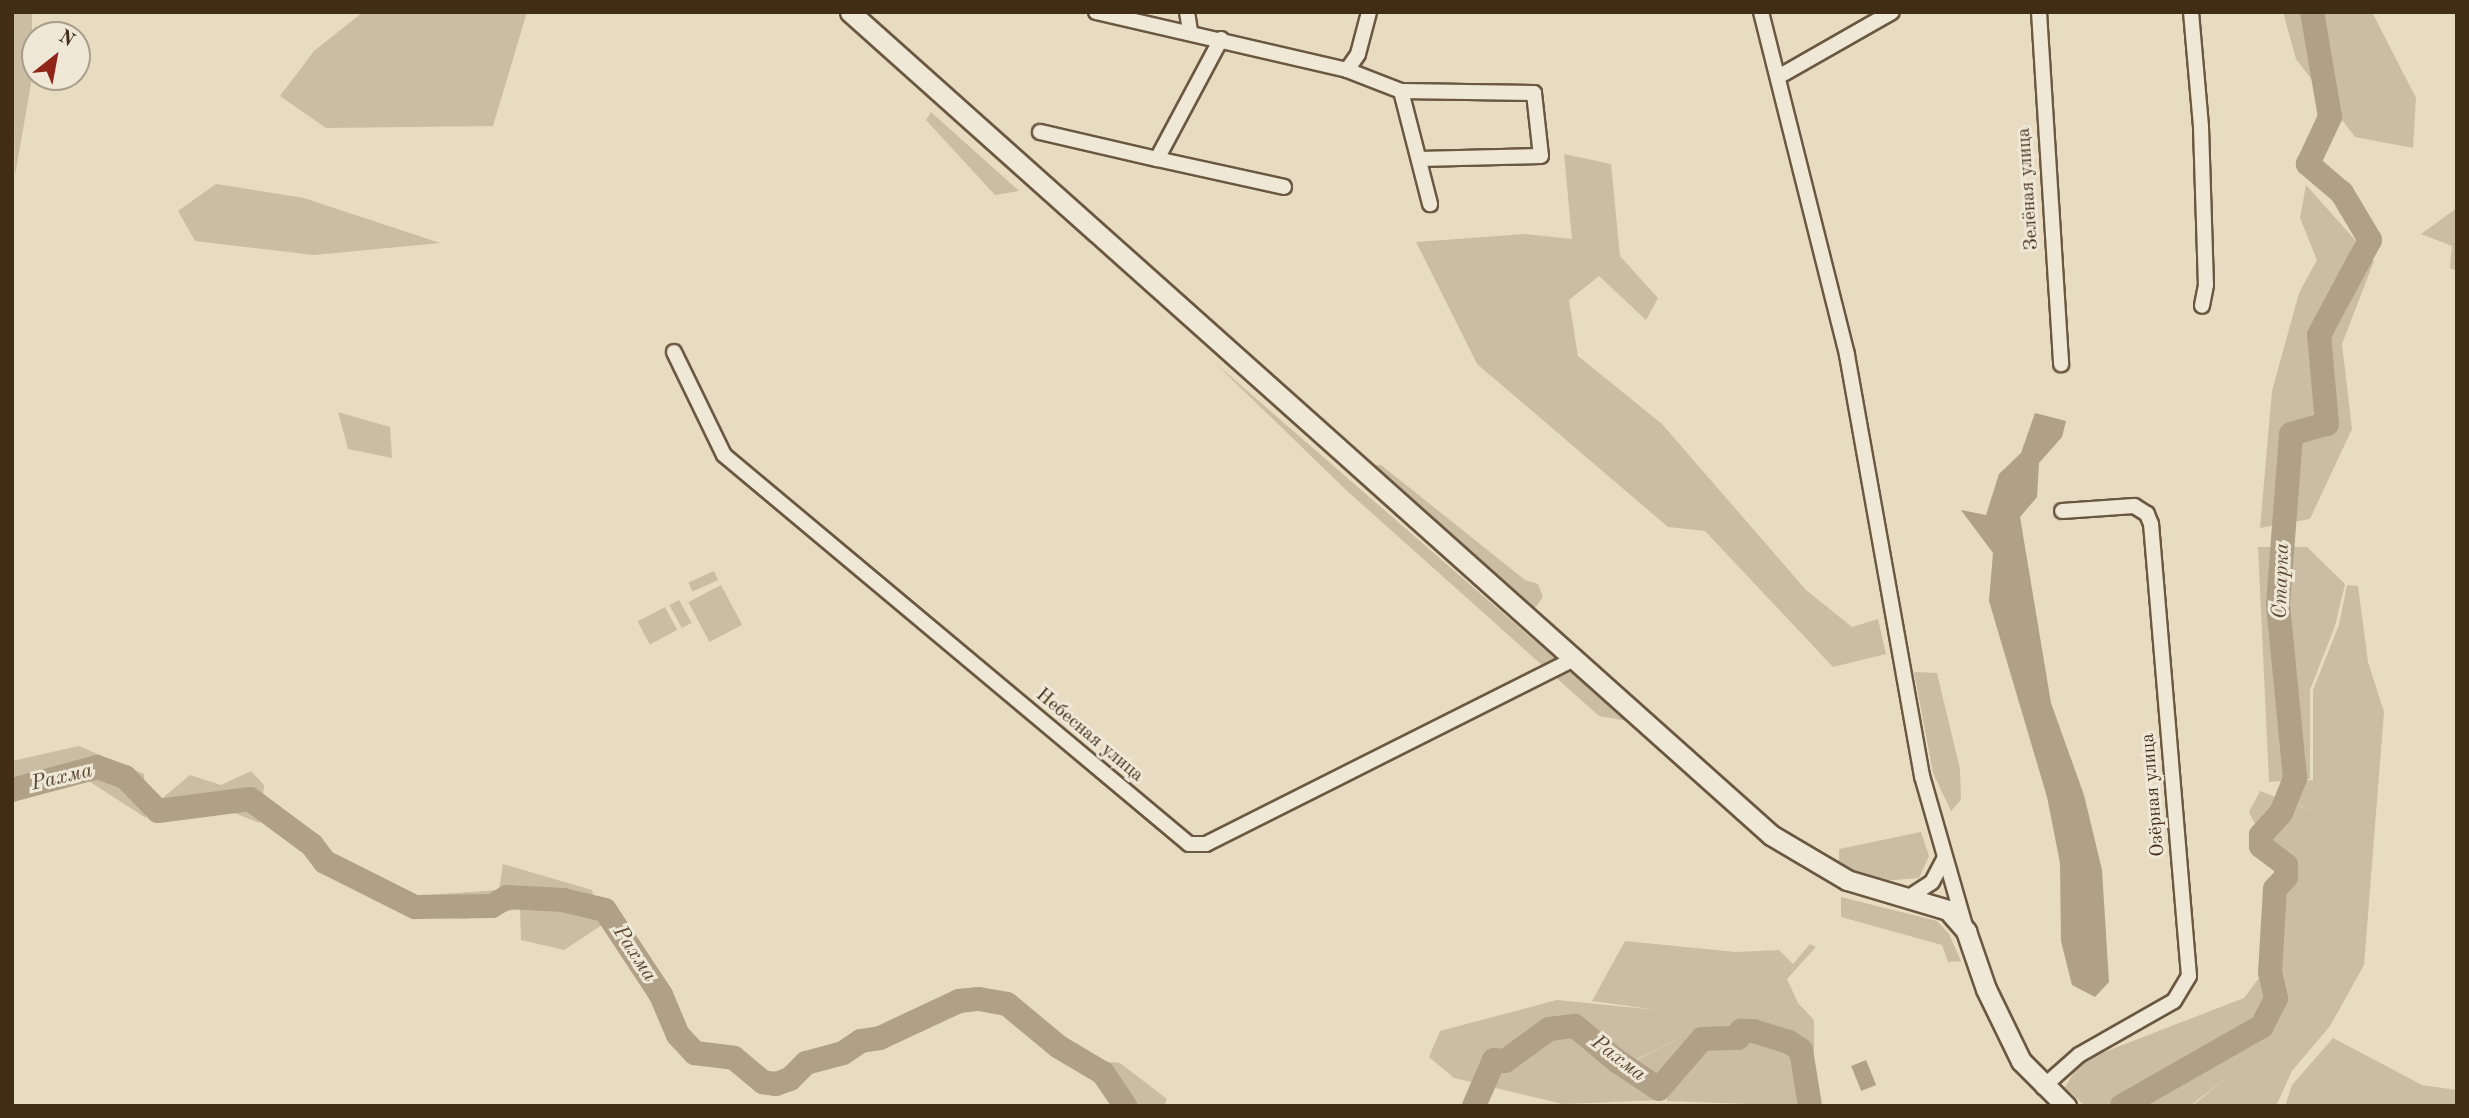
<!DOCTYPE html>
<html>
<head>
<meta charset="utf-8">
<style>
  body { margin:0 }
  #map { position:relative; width:2469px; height:1118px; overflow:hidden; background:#e7dbc1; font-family:"Old Standard TT",serif }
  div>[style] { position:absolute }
  .green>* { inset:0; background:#cbbda4; transform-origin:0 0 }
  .water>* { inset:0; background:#afa087; transform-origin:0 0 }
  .river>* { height:24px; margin:-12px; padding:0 12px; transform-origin:12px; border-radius:12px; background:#afa087 }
  .roads { filter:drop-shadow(2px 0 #6a5841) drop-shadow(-2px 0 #6a5841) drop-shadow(0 2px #6a5841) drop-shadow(0 -2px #6a5841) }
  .street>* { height:14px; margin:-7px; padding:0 7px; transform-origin:7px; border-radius:7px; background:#efe8d7 }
  .secondary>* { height:19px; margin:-9.5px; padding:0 9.5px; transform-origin:9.5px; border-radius:9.5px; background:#efe8d7 }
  span { translate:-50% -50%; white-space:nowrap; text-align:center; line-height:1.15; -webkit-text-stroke:6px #efe8d7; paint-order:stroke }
  .street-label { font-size:19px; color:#412c16 }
  .water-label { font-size:21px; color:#5c4932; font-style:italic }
  .frame { position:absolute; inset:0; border:14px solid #412c16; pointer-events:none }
  .north { position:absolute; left:21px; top:21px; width:70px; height:70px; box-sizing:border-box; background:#efe8d7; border:2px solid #a99d8a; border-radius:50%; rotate:31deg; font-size:19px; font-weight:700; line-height:28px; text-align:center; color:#412c16 }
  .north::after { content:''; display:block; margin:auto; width:24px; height:32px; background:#8f2418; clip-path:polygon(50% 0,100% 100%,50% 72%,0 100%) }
</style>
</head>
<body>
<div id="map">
  <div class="green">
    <div style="clip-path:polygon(12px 12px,32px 12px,32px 78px,15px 175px)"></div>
    <div style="clip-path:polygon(363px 12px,527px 12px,493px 126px,326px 128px,280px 96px,314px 51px)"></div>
    <div style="clip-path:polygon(2283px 12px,2372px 12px,2416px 98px,2413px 148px,2355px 137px,2296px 59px)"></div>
    <div style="clip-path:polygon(931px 112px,1019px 191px,995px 195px,926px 120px)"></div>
    <div style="clip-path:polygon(1564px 154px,1611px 164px,1620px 256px,1658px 298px,1646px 320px,1599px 276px,1569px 300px,1578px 356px,1662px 424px,1806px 590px,1852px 627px,1878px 619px,1886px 654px,1833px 667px,1705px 531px,1668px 527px,1477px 364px,1416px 242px,1525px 234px,1572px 239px)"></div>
    <div style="clip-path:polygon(216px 184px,304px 198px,440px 243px,314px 255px,195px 241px,178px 211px)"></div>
    <div style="clip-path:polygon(2306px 185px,2374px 261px,2342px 344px,2352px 429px,2310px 519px,2260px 528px,2272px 391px,2299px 293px,2317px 260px,2300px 218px)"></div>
    <div style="clip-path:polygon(2457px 208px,2457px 271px,2450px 268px,2452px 246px,2421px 234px)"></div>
    <div style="clip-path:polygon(1214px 362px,1627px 721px,1599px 716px,1346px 490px)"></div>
    <div style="clip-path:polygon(338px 412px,390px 427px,392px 458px,348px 449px)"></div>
    <div style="clip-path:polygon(1368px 465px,1381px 465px,1525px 580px,1538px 584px,1543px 597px,1534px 609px)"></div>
    <div style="clip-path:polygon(2258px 547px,2307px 547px,2345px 584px,2335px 626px,2310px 690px,2310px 779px,2269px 782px)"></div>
    <div style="left:714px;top:571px;width:10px;height:28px;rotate:66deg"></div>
    <div style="left:721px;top:585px;width:45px;height:37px;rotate:62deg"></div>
    <div style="clip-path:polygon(2347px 585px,2358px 586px,2368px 662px,2384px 712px,2364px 965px,2330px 1026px,2292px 1071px,2276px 1106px,2192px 1106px,2229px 1076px,2190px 1106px,2085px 1106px,2065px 1087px,2081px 1061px,2244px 998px,2283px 946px,2287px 887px,2249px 812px,2260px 791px,2317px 813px,2288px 801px,2296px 781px,2313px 780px,2313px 690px,2339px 625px)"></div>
    <div style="left:679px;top:600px;width:26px;height:11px;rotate:61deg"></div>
    <div style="left:665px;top:607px;width:26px;height:31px;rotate:62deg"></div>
    <div style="clip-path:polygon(1914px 672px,1937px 673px,1960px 769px,1961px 800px,1951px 811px,1933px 773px)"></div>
    <div style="clip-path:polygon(79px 746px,144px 774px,146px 818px,84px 778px,12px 801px,12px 761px)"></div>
    <div style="clip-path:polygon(251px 771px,264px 785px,260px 823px,224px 809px,180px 815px,159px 801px,190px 775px,221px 785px)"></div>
    <div style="clip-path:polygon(1921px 832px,1929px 856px,1919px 878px,1881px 881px,1839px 868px,1839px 849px)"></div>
    <div style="clip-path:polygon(503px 864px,592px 890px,602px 925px,564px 950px,521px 940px,520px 909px,466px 919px,437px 917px,413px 896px,499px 890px)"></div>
    <div style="clip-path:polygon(1841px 897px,1937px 921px,1949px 934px,1961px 961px,1948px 962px,1942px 945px,1841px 917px)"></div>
    <div style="clip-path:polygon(1625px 941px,1736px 952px,1779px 950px,1793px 964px,1810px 944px,1816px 947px,1787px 979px,1798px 1003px,1814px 1020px,1814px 1070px,1801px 1083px,1806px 1106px,1667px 1101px,1667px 1089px,1636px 1083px,1617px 1070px,1690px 1033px,1615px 1070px,1636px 1085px,1666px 1091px,1664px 1100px,1563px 1104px,1454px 1078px,1429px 1057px,1440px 1031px,1557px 1000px,1657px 1010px,1592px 1001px)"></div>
    <div style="clip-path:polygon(2333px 1038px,2422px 1085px,2457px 1090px,2457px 1106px,2285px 1106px,2292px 1085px)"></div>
    <div style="clip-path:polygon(1099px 1061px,1120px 1063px,1167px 1099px,1164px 1106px,1132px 1106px)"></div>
  </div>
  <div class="water">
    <div style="clip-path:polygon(2035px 413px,2066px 421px,2062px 437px,2039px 463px,2037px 497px,2020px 517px,2051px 703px,2084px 795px,2102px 870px,2109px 982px,2095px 997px,2072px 985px,2061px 941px,2060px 863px,2047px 797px,1989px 601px,1993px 553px,1961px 510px,1986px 515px,1999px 474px,2021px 453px)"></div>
    <div style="left:1866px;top:1060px;width:27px;height:16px;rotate:68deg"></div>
  </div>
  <div class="river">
    <div style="left:12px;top:790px;width:88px;rotate:-15.1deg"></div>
    <div style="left:97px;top:767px;width:30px;rotate:20deg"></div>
    <div style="left:125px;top:777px;width:47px;rotate:45.9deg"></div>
    <div style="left:158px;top:811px;width:93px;rotate:-7.4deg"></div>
    <div style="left:250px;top:799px;width:77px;rotate:36.6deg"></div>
    <div style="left:312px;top:845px;width:21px;rotate:53deg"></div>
    <div style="left:325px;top:862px;width:101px;rotate:26.6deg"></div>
    <div style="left:415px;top:907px;width:77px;rotate:-0.7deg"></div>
    <div style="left:492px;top:906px;width:17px;rotate:-31deg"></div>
    <div style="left:507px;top:897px;width:56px;rotate:3.1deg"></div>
    <div style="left:563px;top:900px;width:43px;rotate:13.4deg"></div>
    <div style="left:605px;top:910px;width:102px;rotate:56.6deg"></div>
    <div style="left:661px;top:995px;width:43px;rotate:67deg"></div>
    <div style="left:678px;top:1035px;width:25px;rotate:47deg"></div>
    <div style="left:695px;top:1053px;width:39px;rotate:7deg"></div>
    <div style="left:734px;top:1058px;width:38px;rotate:40deg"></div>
    <div style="left:763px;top:1082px;width:13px;rotate:9deg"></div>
    <div style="left:776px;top:1084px;width:15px;rotate:-20deg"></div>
    <div style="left:790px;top:1079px;width:23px;rotate:-45deg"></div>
    <div style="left:806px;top:1063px;width:38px;rotate:-15deg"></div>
    <div style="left:843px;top:1053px;width:22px;rotate:-34deg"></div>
    <div style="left:861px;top:1041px;width:19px;rotate:-9deg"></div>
    <div style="left:880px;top:1038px;width:87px;rotate:-25.1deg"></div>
    <div style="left:959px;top:1001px;width:20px;rotate:-6deg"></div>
    <div style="left:979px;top:999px;width:28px;rotate:10deg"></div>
    <div style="left:1007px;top:1004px;width:67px;rotate:39.6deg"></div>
    <div style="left:1059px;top:1047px;width:51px;rotate:30.6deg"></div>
    <div style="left:1103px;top:1073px;width:40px;rotate:56deg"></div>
    <div style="left:1474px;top:1106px;width:50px;rotate:-66.5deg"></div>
    <div style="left:1494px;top:1060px;width:11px;rotate:5deg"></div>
    <div style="left:1505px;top:1061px;width:54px;rotate:-36deg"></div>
    <div style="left:1549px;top:1029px;width:26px;rotate:-7deg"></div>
    <div style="left:1575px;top:1026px;width:55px;rotate:39.8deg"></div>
    <div style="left:1617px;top:1061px;width:50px;rotate:33.7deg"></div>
    <div style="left:1659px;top:1089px;width:66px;rotate:-49.3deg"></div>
    <div style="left:1702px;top:1039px;width:36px;rotate:-2deg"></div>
    <div style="left:1738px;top:1038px;width:8px;rotate:-67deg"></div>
    <div style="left:1741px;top:1031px;width:12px"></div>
    <div style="left:1753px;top:1031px;width:38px;rotate:17deg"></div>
    <div style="left:1789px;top:1042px;width:14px;rotate:34deg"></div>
    <div style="left:1801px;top:1050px;width:57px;rotate:80.9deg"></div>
    <div style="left:2122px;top:1106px;width:161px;rotate:-29.7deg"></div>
    <div style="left:2262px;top:1026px;width:31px;rotate:-63deg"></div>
    <div style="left:2276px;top:998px;width:26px;rotate:-103deg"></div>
    <div style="left:2270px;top:973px;width:84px;rotate:-86.6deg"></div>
    <div style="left:2275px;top:889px;width:16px;rotate:-47deg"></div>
    <div style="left:2286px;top:877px;width:12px;rotate:-90deg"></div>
    <div style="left:2286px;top:865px;width:31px;rotate:-143deg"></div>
    <div style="left:2261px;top:846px;width:11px;rotate:-90deg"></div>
    <div style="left:2261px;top:835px;width:30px;rotate:-48deg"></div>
    <div style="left:2281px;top:813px;width:38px;rotate:-68deg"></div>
    <div style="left:2295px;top:778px;width:175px;rotate:-95.6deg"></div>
    <div style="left:2278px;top:604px;width:170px;rotate:-85.6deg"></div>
    <div style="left:2291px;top:434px;width:37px;rotate:-16deg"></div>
    <div style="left:2327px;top:424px;width:89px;rotate:-95.1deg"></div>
    <div style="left:2319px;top:335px;width:108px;rotate:-61.8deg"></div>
    <div style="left:2370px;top:240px;width:55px;rotate:-120.8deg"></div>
    <div style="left:2342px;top:193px;width:45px;rotate:-139.5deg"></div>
    <div style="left:2308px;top:164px;width:52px;rotate:-64.9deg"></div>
    <div style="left:2330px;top:117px;width:107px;rotate:-99.7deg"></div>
  </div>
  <div class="roads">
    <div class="street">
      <div style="left:1096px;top:12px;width:258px;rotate:13deg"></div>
      <div style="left:1347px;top:70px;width:58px;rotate:21.3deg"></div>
      <div style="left:1401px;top:91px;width:117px;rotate:75.6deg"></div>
      <div style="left:1187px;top:12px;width:20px;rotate:81deg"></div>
      <div style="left:1761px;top:12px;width:354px;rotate:75.9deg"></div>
      <div style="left:1847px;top:355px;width:428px;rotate:79.9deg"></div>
      <div style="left:1922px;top:776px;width:156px;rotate:74deg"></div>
      <div style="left:2039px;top:12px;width:353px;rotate:86.4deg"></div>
      <div style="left:2191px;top:12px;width:115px;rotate:85deg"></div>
      <div style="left:2201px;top:127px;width:158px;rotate:88.2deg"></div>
      <div style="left:2206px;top:285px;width:21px;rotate:101deg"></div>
      <div style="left:1347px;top:70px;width:19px;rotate:-55deg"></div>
      <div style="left:1358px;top:54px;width:43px;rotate:-75.3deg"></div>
      <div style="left:1778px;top:77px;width:131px;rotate:-29.7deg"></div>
      <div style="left:1401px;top:91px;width:133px;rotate:0.9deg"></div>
      <div style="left:1534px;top:93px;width:63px;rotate:83.7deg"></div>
      <div style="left:1541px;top:156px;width:122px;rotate:178.6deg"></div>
      <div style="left:1040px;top:132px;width:120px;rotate:13deg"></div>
      <div style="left:1157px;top:159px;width:136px;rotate:-61.9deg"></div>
      <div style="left:1157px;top:159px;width:130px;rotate:12.4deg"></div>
      <div style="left:674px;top:352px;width:114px;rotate:64.1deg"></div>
      <div style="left:724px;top:455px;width:606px;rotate:39.91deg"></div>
      <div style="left:1189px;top:844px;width:17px"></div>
      <div style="left:1206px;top:844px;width:412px;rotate:-26.7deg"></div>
      <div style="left:1909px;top:897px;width:27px;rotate:-33deg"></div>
      <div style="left:1932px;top:882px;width:27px;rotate:-62deg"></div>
      <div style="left:2043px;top:1087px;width:48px;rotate:-41.6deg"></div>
      <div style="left:2079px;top:1055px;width:109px;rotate:-29.6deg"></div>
      <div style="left:2174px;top:1001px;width:29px;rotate:-59deg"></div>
      <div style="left:2189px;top:976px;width:454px;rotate:-94.8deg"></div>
      <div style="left:2151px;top:524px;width:11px;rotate:-112deg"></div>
      <div style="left:2147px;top:514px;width:15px;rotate:-148deg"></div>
      <div style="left:2134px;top:506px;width:72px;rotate:176deg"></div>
    </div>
    <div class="secondary">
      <div style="left:850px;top:12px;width:1235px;rotate:41.78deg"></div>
      <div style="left:1771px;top:835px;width:88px;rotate:30.6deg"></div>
      <div style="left:1847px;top:880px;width:105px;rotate:16.5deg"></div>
      <div style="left:1948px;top:910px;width:28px;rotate:49deg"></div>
      <div style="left:1966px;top:931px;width:61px;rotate:71deg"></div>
      <div style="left:1986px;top:989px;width:80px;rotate:64.1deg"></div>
      <div style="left:2021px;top:1061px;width:64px;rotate:45deg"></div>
    </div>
  </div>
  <div class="street-label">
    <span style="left:2029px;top:189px;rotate:-94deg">Зелёная улица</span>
    <span style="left:1089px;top:736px;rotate:40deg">Небесная улица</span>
    <span style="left:2154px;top:795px;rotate:-95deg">Озёрная улица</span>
  </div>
  <div class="water-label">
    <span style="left:2282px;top:581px;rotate:-88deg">Старка</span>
    <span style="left:62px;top:778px;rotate:-13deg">Рахма</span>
    <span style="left:634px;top:954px;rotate:57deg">Рахма</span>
    <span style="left:1618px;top:1059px;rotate:37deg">Рахма</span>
  </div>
  <div class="frame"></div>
  <div class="north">N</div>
</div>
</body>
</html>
